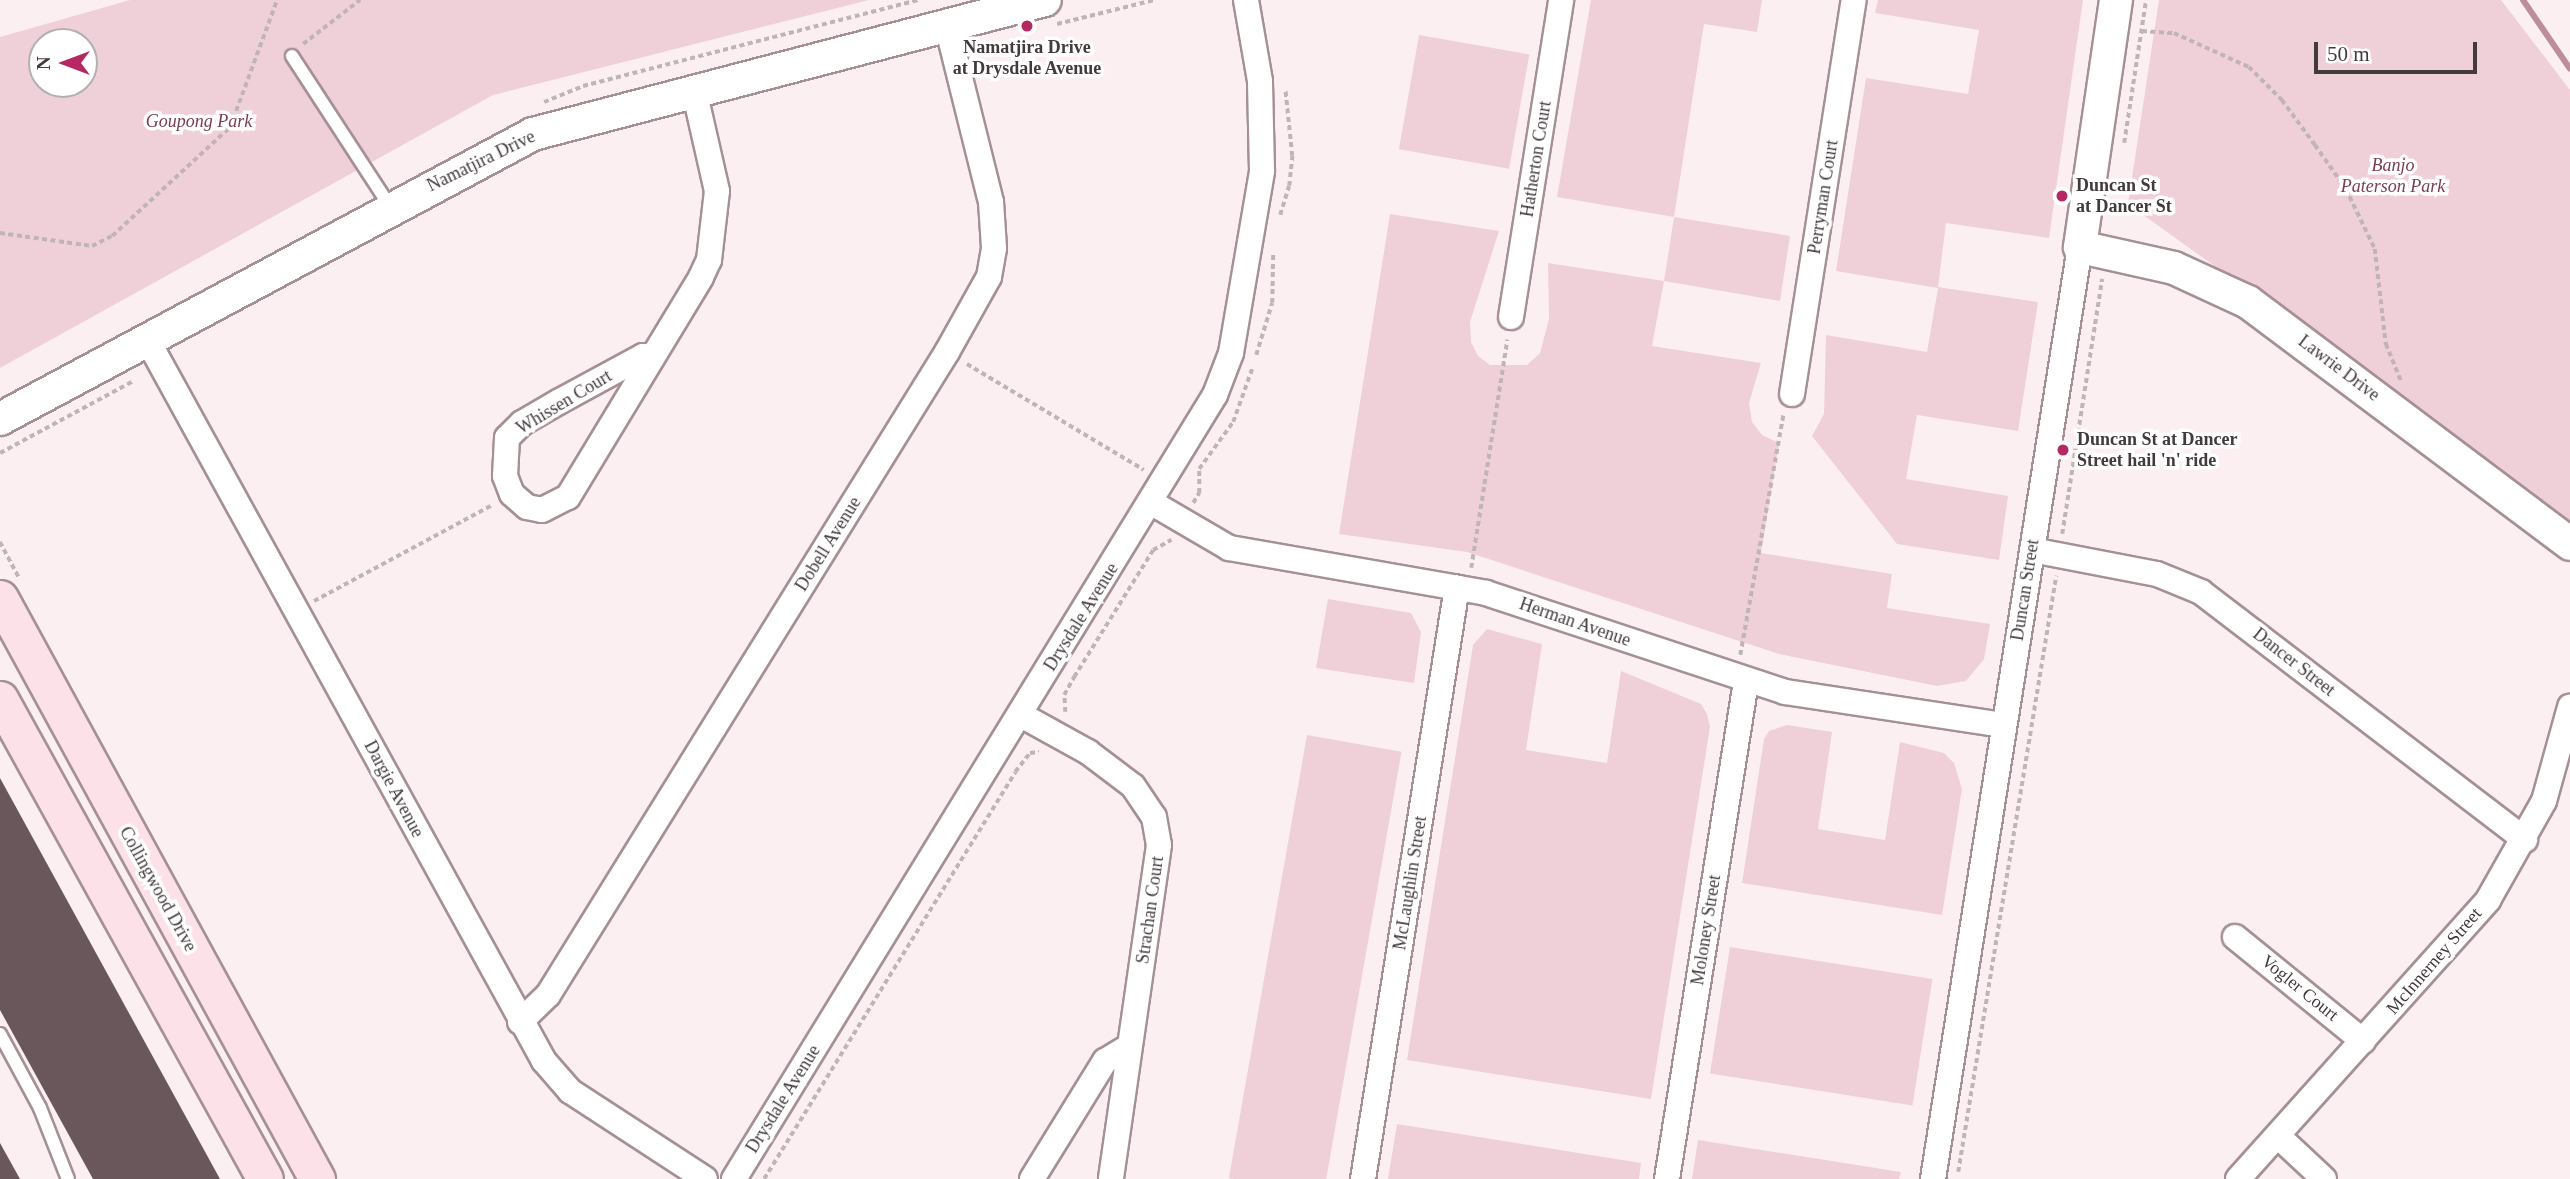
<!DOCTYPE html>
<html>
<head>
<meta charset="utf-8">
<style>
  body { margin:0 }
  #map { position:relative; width:2570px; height:1179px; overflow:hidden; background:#fceff2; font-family:"Times New Roman",serif }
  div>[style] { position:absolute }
  .green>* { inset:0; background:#f0d0d8; transform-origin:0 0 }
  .stream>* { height:6px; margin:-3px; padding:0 3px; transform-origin:3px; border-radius:3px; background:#bc8e9a }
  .building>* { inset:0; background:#6a575c }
  .path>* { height:3.5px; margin-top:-1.75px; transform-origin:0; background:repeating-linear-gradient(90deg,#c0b4b7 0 5px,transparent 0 8.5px) }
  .roads { filter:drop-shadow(2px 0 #a59095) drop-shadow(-2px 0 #a59095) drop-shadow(0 2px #a59095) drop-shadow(0 -2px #a59095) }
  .service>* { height:12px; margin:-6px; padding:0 6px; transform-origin:6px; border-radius:6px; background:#fff }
  .minor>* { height:24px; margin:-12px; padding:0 12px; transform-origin:12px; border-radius:12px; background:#fff }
  .tertiary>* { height:32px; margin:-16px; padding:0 16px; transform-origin:16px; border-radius:16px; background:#fff }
  .secondary>* { height:35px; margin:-17.5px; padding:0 17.5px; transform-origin:17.5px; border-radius:17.5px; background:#fce1e8 }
  .dots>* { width:19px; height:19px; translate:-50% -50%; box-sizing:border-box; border:4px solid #fff; border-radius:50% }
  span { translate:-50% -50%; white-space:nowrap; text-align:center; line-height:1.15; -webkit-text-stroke:7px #fff; paint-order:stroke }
  .poi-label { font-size:18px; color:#423a3c; font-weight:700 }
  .left { translate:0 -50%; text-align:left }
  .park-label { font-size:18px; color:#7b3e51; font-style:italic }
  .street-label { font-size:18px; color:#423a3c }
  .north { position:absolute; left:28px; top:28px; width:70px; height:70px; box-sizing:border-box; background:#fff; border:2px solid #b3b0b1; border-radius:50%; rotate:270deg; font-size:19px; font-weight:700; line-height:28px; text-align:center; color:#423a3c }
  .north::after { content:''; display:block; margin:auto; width:24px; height:32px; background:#b52962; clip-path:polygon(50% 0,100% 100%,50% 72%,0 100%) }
  .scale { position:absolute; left:2314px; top:42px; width:163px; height:32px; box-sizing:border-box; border:4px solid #423a3c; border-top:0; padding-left:9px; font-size:21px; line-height:24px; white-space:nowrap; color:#423a3c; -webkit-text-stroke:5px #fff; paint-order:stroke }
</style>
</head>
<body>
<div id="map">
  <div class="green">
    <div style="clip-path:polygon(evenodd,130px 0,869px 0,493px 95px,0 368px,0 37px,130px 0,42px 42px,84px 42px,84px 84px,42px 84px,42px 42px)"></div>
    <div style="clip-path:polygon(1591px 0,1762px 0,1757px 32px,1704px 24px,1674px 217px,1790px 236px,1780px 301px,1664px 281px,1652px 346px,1761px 363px,1749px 403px,1752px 422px,1762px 435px,1779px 443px,1761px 553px,1892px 574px,1887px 608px,1990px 624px,1984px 659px,1966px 681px,1937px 686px,1779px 654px,1467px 552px,1339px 534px,1390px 214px,1499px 231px,1470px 322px,1471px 342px,1478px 356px,1490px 365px,1527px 365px,1540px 353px,1549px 319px,1548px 263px,1664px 281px,1674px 217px,1557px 197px)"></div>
    <div style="clip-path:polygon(1878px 0,2083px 0,2049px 238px,1946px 223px,1938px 287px,2038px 302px,2018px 431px,1917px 415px,1906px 479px,2008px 496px,1999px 560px,1897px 544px,1812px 436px,1824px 414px,1826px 335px,1927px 352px,1938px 288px,1836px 271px,1866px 78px,1968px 94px,1979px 30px,1875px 13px)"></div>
    <div style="clip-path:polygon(2159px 0,2501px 0,2570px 90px,2570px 521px,2128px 204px)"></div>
    <div style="left:1419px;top:35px;width:112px;height:116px;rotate:10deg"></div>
    <div style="clip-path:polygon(1328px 599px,1411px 613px,1421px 632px,1414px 683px,1316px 668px)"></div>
    <div style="clip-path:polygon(1487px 629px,1542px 644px,1526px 750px,1607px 763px,1621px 671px,1701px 704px,1707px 714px,1710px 727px,1651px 1099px,1407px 1060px,1473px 645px)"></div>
    <div style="clip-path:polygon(1787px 725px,1832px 732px,1818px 829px,1885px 840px,1900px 742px,1944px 753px,1954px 763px,1962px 789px,1942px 915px,1742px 883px,1764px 739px,1769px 731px)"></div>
    <div style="left:1307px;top:735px;width:96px;height:450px;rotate:10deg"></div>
    <div style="left:1730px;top:947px;width:205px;height:128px;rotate:9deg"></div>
    <div style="clip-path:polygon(1397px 1124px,1641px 1163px,1639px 1179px,1388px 1179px)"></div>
    <div style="clip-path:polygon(1698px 1140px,1901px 1172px,1899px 1179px,1692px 1179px)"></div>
  </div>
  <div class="stream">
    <div style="left:2523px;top:0;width:83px;rotate:55.7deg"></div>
  </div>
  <div class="building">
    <div style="clip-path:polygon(0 778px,220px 1179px,93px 1179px,0 1010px)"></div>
    <div style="clip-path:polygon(0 1143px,20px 1179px,0 1179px)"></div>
  </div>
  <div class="path">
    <div style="left:1057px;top:24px;width:100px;rotate:-13.9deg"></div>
    <div style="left:2142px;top:31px;width:32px;rotate:4deg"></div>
    <div style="left:2174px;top:33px;width:82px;rotate:24.4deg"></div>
    <div style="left:2249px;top:67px;width:47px;rotate:45deg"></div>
    <div style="left:2282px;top:100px;width:56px;rotate:53.7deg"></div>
    <div style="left:2315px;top:145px;width:54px;rotate:54.8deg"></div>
    <div style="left:2346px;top:189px;width:67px;rotate:64.2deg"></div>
    <div style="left:2375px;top:249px;width:96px;rotate:83.4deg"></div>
    <div style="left:2386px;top:344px;width:42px;rotate:67.7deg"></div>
    <div style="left:303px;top:44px;width:72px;rotate:-37.7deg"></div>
    <div style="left:544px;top:102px;width:42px;rotate:-22.3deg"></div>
    <div style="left:583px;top:86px;width:347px;rotate:-14.4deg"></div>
    <div style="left:2124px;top:143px;width:145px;rotate:-81.3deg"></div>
    <div style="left:1280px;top:215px;width:30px;rotate:-73deg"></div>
    <div style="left:1289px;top:186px;width:30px;rotate:-84deg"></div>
    <div style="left:1292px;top:156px;width:68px;rotate:-95.9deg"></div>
    <div style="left:0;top:233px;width:93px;rotate:8deg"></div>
    <div style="left:92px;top:246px;width:22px;rotate:-27deg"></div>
    <div style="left:112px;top:236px;width:161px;rotate:-42.7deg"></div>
    <div style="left:230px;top:127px;width:135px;rotate:-69.7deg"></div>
    <div style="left:1256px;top:355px;width:54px;rotate:-72.9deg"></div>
    <div style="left:1272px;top:303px;width:50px;rotate:-88.9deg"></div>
    <div style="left:967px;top:364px;width:206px;rotate:30.9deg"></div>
    <div style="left:0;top:453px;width:151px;rotate:-28.4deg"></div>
    <div style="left:1193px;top:503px;width:12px;rotate:-59deg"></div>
    <div style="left:1199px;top:493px;width:24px;rotate:-90deg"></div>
    <div style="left:1199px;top:469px;width:58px;rotate:-54.1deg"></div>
    <div style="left:1233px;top:422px;width:59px;rotate:-70.3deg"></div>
    <div style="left:2062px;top:534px;width:258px;rotate:-81.1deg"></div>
    <div style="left:0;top:542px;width:40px;rotate:62deg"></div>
    <div style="left:1471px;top:568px;width:231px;rotate:-81deg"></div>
    <div style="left:314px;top:601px;width:202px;rotate:-28.3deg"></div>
    <div style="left:1740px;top:655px;width:244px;rotate:-79.8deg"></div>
    <div style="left:1065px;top:712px;width:17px;rotate:-93deg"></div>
    <div style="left:1064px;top:695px;width:21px;rotate:-61deg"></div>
    <div style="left:1074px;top:677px;width:150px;rotate:-58.1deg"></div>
    <div style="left:1153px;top:550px;width:21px;rotate:-29deg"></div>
    <div style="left:1958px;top:1172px;width:604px;rotate:-80.66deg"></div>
    <div style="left:764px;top:1179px;width:478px;rotate:-58.3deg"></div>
    <div style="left:1015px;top:772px;width:24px;rotate:-52deg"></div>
    <div style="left:1030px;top:753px;width:9px;rotate:-6deg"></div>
  </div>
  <div class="roads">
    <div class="service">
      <div style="left:292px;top:56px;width:181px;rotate:56.9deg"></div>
      <div style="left:0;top:1034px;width:84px;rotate:61.6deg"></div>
      <div style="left:40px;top:1108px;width:76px;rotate:68.5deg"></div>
    </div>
    <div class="minor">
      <div style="left:1511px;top:317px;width:321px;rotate:-81deg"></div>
      <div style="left:148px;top:341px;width:822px;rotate:61.19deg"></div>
      <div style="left:544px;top:1061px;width:40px;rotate:49deg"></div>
      <div style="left:570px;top:1091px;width:161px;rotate:33.1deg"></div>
      <div style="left:652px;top:357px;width:9px;rotate:-174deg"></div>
      <div style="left:643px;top:356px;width:94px;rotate:151.5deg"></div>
      <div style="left:560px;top:401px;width:44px;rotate:149.9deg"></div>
      <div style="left:522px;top:423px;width:21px;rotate:135deg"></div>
      <div style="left:507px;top:438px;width:38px;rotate:93deg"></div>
      <div style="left:505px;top:476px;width:19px;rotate:69deg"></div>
      <div style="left:512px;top:494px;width:20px;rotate:41deg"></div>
      <div style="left:527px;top:507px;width:15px;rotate:11deg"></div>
      <div style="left:542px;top:510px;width:29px;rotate:-27deg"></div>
      <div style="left:568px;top:497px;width:257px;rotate:-58.8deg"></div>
      <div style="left:701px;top:277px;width:19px;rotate:-65deg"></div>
      <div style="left:709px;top:260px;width:69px;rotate:-83.4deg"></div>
      <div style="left:717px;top:191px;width:104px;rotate:-102.8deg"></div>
      <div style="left:1792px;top:394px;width:399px;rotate:-81.1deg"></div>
      <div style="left:1152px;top:503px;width:89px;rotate:30.3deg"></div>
      <div style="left:1229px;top:548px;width:261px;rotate:9.9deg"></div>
      <div style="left:1486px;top:593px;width:315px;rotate:18.3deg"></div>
      <div style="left:1785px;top:692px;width:221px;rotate:8.6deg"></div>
      <div style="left:2032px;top:550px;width:127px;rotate:10.9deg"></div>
      <div style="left:2157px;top:574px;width:48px;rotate:22.2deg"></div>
      <div style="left:2201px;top:592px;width:408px;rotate:37.4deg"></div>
      <div style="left:1021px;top:715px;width:77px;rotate:28.9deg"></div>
      <div style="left:1088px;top:752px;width:56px;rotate:37.1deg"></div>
      <div style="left:1133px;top:786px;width:37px;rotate:56deg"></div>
      <div style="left:1154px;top:817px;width:28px;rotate:80deg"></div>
      <div style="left:1159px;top:845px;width:337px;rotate:98.2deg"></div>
      <div style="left:2235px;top:937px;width:165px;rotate:39.1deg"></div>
      <div style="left:520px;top:1022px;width:39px;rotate:-44deg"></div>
      <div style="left:548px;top:995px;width:757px;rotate:-58.18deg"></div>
      <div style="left:947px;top:352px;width:86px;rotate:-60.8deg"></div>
      <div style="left:989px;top:277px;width:29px;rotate:-80deg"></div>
      <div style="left:994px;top:248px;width:46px;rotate:-93.7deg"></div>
      <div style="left:991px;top:202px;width:182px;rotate:-104deg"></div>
      <div style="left:2278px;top:1136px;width:63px;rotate:43.1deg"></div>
      <div style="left:734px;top:1179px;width:920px;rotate:-58.47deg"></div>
      <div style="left:1215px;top:395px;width:45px;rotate:-69.1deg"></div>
      <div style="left:1231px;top:353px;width:185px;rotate:-80.3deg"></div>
      <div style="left:1262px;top:171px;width:90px;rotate:-91.3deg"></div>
      <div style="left:1260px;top:81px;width:82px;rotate:-99.8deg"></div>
      <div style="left:1032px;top:1179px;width:139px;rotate:-58.3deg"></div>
      <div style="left:1105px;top:1061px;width:26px;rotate:-31deg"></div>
      <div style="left:1363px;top:1179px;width:599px;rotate:-80.98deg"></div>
      <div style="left:1667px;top:1179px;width:503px;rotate:-80.97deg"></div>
      <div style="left:1933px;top:1179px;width:944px;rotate:-81.04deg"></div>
      <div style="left:2238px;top:1179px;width:375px;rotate:-48.1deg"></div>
      <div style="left:2488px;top:900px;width:114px;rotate:-60.5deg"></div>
      <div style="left:2544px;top:801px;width:98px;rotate:-74.5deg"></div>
    </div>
    <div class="tertiary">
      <div style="left:2116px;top:0;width:250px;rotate:98.3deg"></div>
      <div style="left:2080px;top:247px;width:96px;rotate:12.6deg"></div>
      <div style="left:2174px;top:268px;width:81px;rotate:24.7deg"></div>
      <div style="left:2248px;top:302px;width:403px;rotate:36.9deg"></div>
      <div style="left:0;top:419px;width:604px;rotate:-28.13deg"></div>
      <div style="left:533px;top:134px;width:529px;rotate:-14.67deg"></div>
    </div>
    <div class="secondary">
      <div style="left:0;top:598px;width:662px;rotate:61.38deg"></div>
      <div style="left:0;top:699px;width:548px;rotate:61.1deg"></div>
    </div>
  </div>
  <div class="dots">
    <div style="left:1027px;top:26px;background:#b52962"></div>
    <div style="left:2062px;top:196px;background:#b52962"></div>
    <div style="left:2063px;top:450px;background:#b52962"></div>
  </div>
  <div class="poi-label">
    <span style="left:1027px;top:58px">Namatjira Drive<br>at Drysdale Avenue</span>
    <span class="left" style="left:2076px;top:196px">Duncan St<br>at Dancer St</span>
    <span class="left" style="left:2077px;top:450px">Duncan St at Dancer<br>Street hail 'n' ride</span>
  </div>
  <div class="park-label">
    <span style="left:199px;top:121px">Goupong Park</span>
    <span style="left:2393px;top:176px">Banjo<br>Paterson Park</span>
  </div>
  <div class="street-label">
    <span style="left:1536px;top:159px;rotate:-81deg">Hatherton Court</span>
    <span style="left:481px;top:161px;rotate:-26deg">Namatjira Drive</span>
    <span style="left:1823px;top:197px;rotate:-81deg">Perryman Court</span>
    <span style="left:2339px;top:368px;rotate:37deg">Lawrie Drive</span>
    <span style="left:564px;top:402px;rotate:-31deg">Whissen Court</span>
    <span style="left:828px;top:544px;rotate:-58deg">Dobell Avenue</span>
    <span style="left:2025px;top:590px;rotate:-81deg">Duncan Street</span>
    <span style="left:1081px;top:617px;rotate:-58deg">Drysdale Avenue</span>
    <span style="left:1575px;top:622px;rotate:19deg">Herman Avenue</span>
    <span style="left:2294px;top:662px;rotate:38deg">Dancer Street</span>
    <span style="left:394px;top:789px;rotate:62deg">Dargie Avenue</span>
    <span style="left:1410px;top:883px;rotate:-81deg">McLaughlin Street</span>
    <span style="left:158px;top:889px;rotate:61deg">Collingwood Drive</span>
    <span style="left:1150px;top:910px;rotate:-82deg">Strachan Court</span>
    <span style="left:1706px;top:930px;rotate:-81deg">Moloney Street</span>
    <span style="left:2434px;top:961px;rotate:-49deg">McInnerney Street</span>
    <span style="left:2300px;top:988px;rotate:39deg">Vogler Court</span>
    <span style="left:783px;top:1099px;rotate:-58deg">Drysdale Avenue</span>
  </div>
  <div class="north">N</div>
  <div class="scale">50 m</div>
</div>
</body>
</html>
